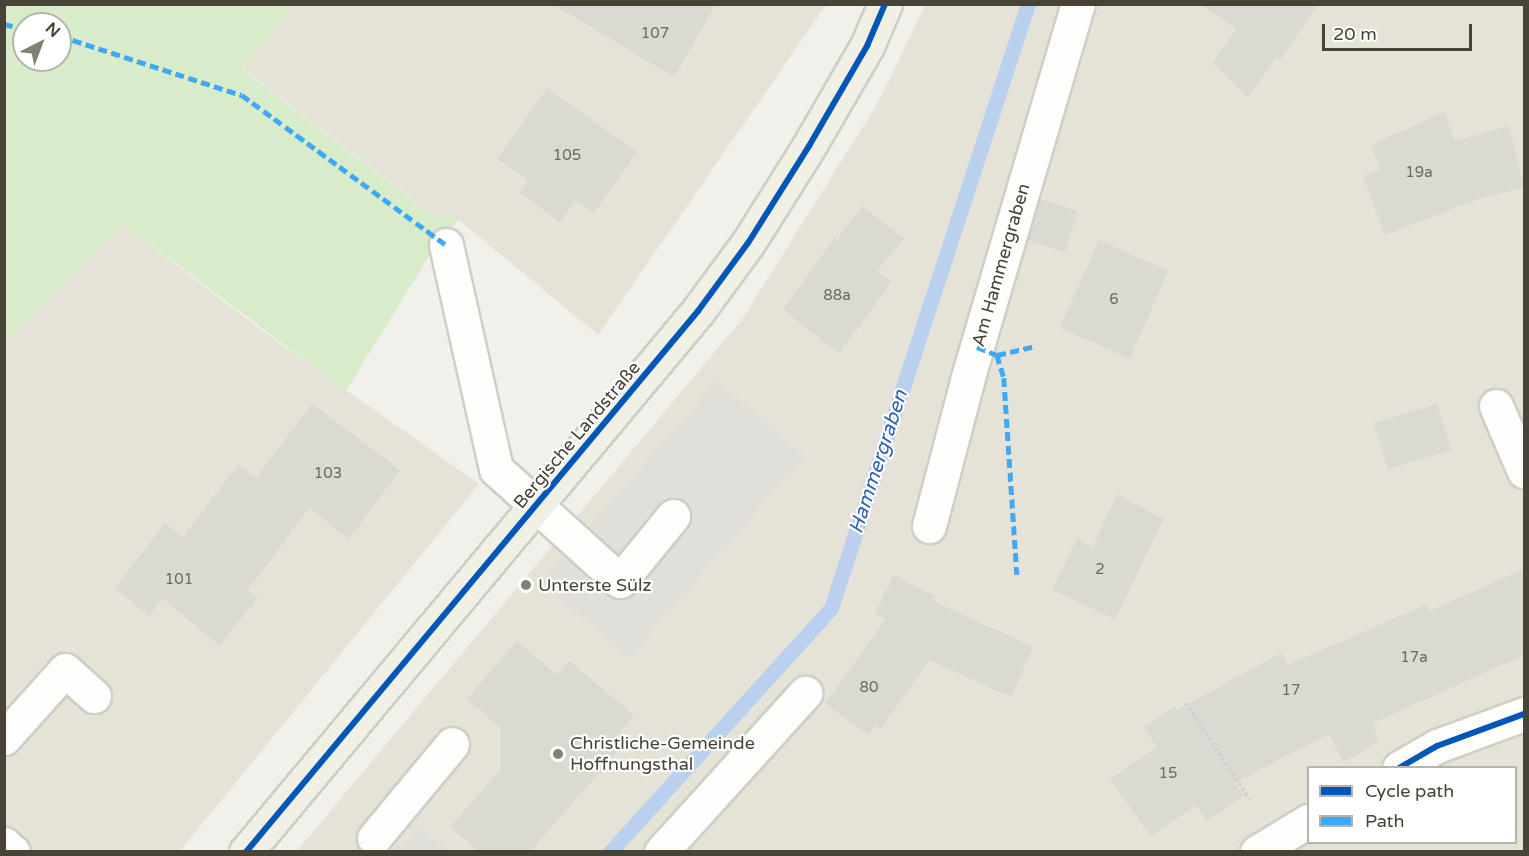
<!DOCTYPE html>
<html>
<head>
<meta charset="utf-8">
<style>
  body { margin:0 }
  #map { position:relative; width:1529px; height:856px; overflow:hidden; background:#f1f0ea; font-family:"Varela Round",sans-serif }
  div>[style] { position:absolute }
  .residential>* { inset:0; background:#e5e3d7 }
  .green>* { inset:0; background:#d8ecca }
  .parking>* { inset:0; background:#e0dfda; transform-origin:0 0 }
  .stream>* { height:15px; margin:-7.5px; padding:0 7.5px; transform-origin:7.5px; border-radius:7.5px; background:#bad0ef }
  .building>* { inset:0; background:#dad9d2; transform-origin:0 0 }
  .path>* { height:4px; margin-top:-2px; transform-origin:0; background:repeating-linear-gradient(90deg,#d1d0ca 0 3px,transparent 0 6px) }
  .roads { filter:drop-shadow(2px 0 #cfcec7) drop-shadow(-2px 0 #cfcec7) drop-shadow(0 2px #cfcec7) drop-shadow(0 -2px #cfcec7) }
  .minor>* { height:33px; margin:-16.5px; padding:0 16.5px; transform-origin:16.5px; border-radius:16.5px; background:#fdfdfc }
  .major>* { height:33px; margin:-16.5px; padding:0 16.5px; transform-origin:16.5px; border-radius:16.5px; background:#f1f0e4 }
  .quiet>* { height:4.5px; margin-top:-2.25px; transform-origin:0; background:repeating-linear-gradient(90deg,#3fa9f5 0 9px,transparent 0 13.5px) }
  .cycleway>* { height:6px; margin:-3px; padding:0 3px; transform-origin:3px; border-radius:3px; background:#0057b8 }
  .dots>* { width:16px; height:16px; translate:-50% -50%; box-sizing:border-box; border:3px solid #fff; border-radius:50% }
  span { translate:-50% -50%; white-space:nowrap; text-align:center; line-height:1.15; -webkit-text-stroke:4.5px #fff; paint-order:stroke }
  .number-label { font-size:15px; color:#6c695e }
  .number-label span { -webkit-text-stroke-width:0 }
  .street-label { font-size:18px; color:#474336 }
  .poi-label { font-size:18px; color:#474336 }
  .left { translate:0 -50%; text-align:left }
  .water-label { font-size:20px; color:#2e61b3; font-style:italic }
  .frame { position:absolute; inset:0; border:6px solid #474336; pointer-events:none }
  .legend { position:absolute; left:1307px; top:766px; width:210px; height:78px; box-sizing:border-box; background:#fff; border:2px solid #b5b4af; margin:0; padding:8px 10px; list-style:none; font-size:18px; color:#474336 }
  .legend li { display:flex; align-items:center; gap:12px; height:30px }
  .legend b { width:30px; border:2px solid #b5b4af }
  .north { position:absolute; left:12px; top:12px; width:60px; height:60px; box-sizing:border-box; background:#fff; border:2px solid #b5b4af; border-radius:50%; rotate:42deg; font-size:16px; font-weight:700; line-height:24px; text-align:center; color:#474336 }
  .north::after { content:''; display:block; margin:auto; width:21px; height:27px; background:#828075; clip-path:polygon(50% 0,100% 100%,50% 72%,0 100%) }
  .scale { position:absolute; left:1322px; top:24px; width:150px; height:27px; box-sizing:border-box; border:3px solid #474336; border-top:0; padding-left:8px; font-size:18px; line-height:21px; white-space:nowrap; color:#474336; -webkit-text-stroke:4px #fff; paint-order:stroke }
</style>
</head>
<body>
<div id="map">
  <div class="residential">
    <div style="clip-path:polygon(293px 5px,826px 5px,598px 335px,459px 220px,428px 211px,243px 69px)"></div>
    <div style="clip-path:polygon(evenodd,925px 5px,1524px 5px,1524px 851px,296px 852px,743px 318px,879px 101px,925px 5px,1308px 768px,1516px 768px,1516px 842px,1308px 842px,1308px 768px)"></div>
    <div style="clip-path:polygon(123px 224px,257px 327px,479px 484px,180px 851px,5px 852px,5px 343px)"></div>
  </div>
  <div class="green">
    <div style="clip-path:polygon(evenodd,5px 5px,293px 5px,243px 70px,427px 211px,458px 220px,429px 256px,346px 391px,123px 224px,5px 343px,5px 5px,24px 24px,60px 24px,60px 60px,24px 60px,24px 24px)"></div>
  </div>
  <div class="parking">
    <div style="left:717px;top:380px;width:116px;height:268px;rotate:41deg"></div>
    <div style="clip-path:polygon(421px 828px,449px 851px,391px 851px)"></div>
  </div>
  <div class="stream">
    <div style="left:610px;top:852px;width:329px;rotate:-47.8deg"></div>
    <div style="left:831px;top:608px;width:635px;rotate:-71.94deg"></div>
  </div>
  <div class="building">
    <div style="clip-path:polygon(553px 4px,716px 4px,674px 77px)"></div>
    <div style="clip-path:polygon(1200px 4px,1318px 4px,1280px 60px,1277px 57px,1248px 97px,1212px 63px,1236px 29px)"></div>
    <div style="clip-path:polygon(547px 88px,637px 152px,594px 213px,576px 200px,560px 222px,520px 193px,528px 180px,497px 159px)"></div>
    <div style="clip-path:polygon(1444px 112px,1455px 141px,1509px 126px,1524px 188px,1478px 199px,1385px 235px,1363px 176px,1380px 169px,1371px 145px)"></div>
    <div style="left:1040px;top:199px;width:40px;height:43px;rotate:18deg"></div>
    <div style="clip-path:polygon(862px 206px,904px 239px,877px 271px,892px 282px,839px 353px,783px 310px,835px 237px,837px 239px)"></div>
    <div style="left:1099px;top:240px;width:76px;height:96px;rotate:24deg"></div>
    <div style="clip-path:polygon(312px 404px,400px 470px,349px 539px,309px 508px,248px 590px,258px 598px,219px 645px,163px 598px,149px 616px,115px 588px,165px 523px,183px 537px,238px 465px,256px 478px)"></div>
    <div style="left:1437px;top:404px;width:48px;height:66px;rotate:73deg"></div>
    <div style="clip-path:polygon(1117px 494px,1164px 519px,1115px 619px,1052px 590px,1077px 539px,1093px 547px)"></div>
    <div style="clip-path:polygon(1524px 569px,1524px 655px,1373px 723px,1378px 742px,1343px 762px,1329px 734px,1235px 783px,1243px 796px,1207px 821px,1196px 805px,1151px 836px,1110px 779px,1157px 747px,1144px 728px,1175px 706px,1177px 710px,1281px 653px,1288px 665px,1427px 604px,1430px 611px)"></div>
    <div style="clip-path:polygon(894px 575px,935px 596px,933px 601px,1033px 647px,1011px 697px,929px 660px,881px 729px,875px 725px,868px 734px,825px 704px,886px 619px,875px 613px)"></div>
    <div style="clip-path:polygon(517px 641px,557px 675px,569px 661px,634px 715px,620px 731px,629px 738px,530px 852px,480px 852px,450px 827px,501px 769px,501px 728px,467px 699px)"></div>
  </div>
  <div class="path">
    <div style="left:1186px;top:703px;width:116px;rotate:56.6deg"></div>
  </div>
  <div class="roads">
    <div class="minor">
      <div style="left:446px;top:245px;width:230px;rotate:77.4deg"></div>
      <div style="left:496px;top:469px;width:167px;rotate:42.1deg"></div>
      <div style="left:620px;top:581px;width:84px;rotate:-50.8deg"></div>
      <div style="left:1496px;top:406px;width:71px;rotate:66.7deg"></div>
      <div style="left:929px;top:526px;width:154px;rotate:-75.3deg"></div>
      <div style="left:968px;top:377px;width:389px;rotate:-73.6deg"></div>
      <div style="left:4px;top:738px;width:91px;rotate:-48.1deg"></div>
      <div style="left:65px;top:670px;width:39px;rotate:42deg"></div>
      <div style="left:1399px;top:768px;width:44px;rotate:-30.1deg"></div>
      <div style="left:1437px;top:746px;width:93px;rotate:-20.2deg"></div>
      <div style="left:374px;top:838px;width:122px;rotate:-50.3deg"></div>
      <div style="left:4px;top:844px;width:12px;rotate:42deg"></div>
      <div style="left:661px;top:852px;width:215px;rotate:-47.8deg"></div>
      <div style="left:1257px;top:852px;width:60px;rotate:-31.3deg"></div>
    </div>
    <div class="major">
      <div style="left:246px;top:852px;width:705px;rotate:-50.12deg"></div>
      <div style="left:698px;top:311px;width:84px;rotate:-53.7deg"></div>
      <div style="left:748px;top:243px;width:115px;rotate:-57.8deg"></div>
      <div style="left:809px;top:146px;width:116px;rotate:-59.9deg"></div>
      <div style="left:867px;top:46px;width:46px;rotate:-66.8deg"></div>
    </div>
  </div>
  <div class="quiet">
    <div style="left:4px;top:24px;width:21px;rotate:14deg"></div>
    <div style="left:60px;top:36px;width:191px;rotate:18deg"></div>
    <div style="left:242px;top:95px;width:253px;rotate:36.3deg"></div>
    <div style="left:977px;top:347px;width:22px;rotate:22deg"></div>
    <div style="left:997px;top:355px;width:37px;rotate:-13deg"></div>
    <div style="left:997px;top:355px;width:24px;rotate:73deg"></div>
    <div style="left:1004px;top:378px;width:197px;rotate:86.2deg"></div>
  </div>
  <div class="cycleway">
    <div style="left:1399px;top:768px;width:44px;rotate:-30.1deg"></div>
    <div style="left:1437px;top:746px;width:93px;rotate:-20.2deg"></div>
    <div style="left:246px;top:852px;width:705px;rotate:-50.12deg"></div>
    <div style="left:698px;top:311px;width:84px;rotate:-53.7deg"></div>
    <div style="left:748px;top:243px;width:115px;rotate:-57.8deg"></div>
    <div style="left:809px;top:146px;width:116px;rotate:-59.9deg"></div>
    <div style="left:867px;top:46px;width:46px;rotate:-66.8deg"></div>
  </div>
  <div class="dots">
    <div style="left:526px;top:585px;background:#828075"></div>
    <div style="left:558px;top:754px;background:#828075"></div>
  </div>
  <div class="number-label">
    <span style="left:655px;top:34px">107</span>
    <span style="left:567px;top:156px">105</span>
    <span style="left:1419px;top:173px">19a</span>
    <span style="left:837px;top:296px">88a</span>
    <span style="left:1114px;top:300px">6</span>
    <span style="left:328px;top:474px">103</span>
    <span style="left:1100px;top:570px">2</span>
    <span style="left:179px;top:580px">101</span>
    <span style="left:1414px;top:658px">17a</span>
    <span style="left:869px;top:688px">80</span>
    <span style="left:1291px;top:691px">17</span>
    <span style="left:1168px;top:774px">15</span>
  </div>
  <div class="street-label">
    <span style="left:1001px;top:265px;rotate:-74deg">Am Hammergraben</span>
    <span style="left:577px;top:435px;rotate:-50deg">Bergische Landstraße</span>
  </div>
  <div class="poi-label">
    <span class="left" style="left:538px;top:585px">Unterste Sülz</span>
    <span class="left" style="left:570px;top:754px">Christliche-Gemeinde<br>Hoffnungsthal</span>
  </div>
  <div class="water-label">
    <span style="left:879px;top:462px;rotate:-72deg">Hammergraben</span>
  </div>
  <div class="frame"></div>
  <ul class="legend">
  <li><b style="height:8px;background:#0057b8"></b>Cycle path</li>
  <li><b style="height:8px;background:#3fa9f5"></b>Path</li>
  </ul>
  <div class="north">N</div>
  <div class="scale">20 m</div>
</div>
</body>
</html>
